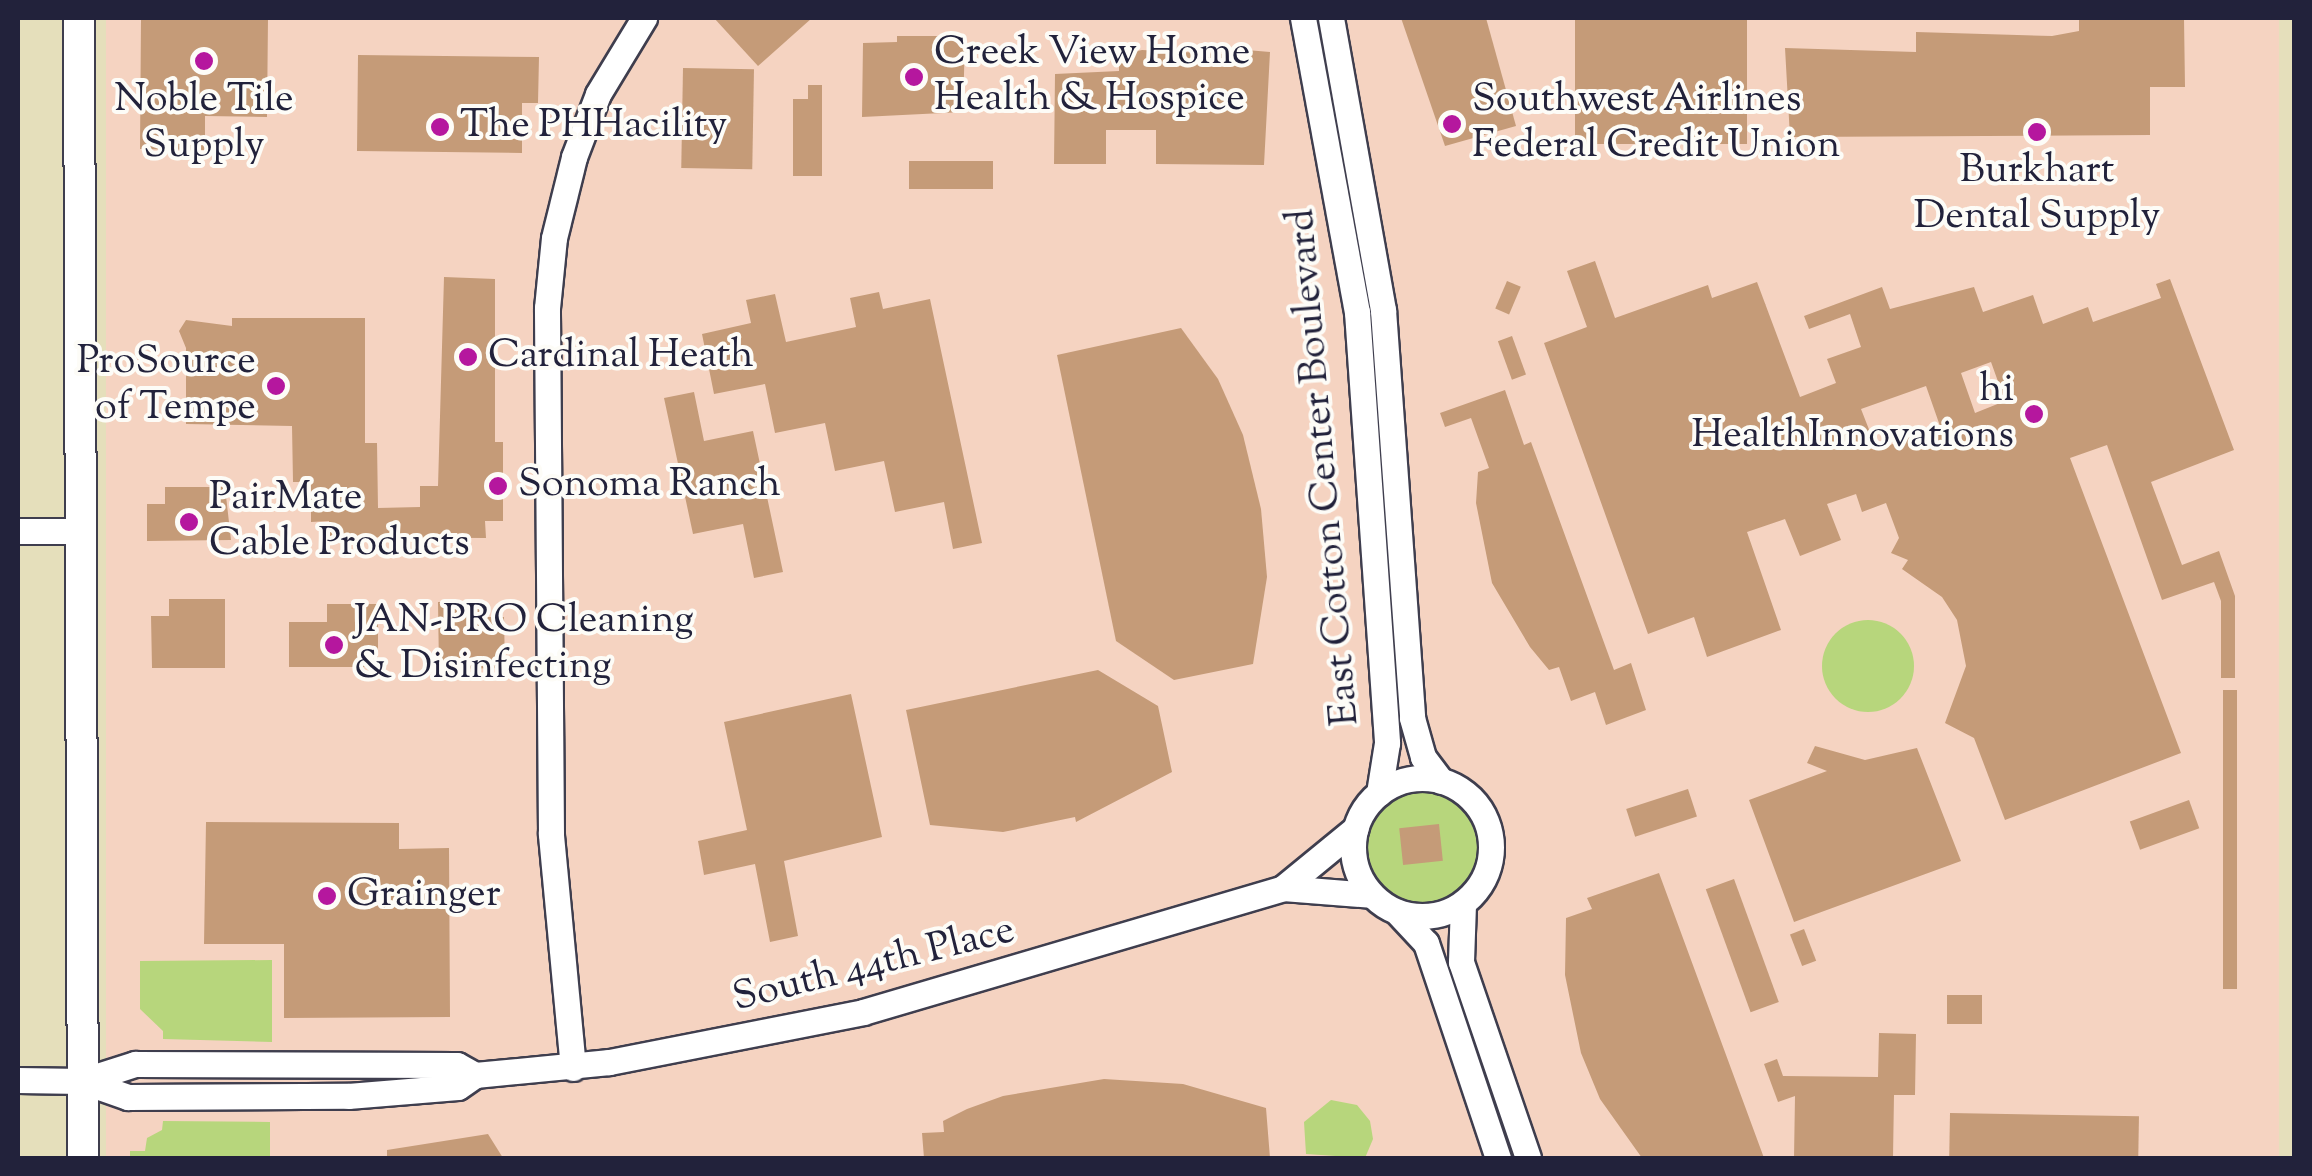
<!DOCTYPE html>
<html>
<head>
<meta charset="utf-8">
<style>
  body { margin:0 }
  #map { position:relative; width:2312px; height:1176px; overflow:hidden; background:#e5dfbb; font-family:"Sorts Mill Goudy",serif }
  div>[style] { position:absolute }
  .built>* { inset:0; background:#f5d3c1; transform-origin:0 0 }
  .green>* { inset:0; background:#b7d67c }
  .round { border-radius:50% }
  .building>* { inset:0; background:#c59b78; transform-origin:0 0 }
  .roads { filter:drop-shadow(2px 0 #3f3e4e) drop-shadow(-2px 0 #3f3e4e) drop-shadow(0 2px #3f3e4e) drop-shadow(0 -2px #3f3e4e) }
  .minor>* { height:25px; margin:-12.5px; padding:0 12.5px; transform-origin:12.5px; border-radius:12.5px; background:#fff }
  .minor>.ring { margin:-12.5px; padding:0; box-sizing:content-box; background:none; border:25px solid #fff; border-radius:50% }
  .major>* { height:30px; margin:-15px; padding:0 15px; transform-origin:15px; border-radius:15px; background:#fff }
  .dots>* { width:28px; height:28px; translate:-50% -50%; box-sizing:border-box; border:5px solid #fdfcf7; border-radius:50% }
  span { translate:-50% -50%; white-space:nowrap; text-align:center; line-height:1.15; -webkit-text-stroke:8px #fdfcf7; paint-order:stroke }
  .poi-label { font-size:40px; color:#22223b }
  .left { translate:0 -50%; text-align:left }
  .right { translate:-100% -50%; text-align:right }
  .street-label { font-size:40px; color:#22223b }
  .frame { position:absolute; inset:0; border:20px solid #22223b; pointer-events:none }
</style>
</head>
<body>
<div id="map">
  <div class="built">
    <div style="left:106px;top:18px;width:2173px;height:1140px"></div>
  </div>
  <div class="green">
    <div class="round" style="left:1822px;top:620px;width:92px;height:92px"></div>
    <div class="round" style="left:1365px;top:790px;width:114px;height:114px"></div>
    <div style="clip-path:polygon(272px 960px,272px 1042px,163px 1039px,163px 1031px,140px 1009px,140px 961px)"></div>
    <div style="clip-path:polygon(1331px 1100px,1357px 1105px,1370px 1121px,1373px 1139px,1365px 1158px,1306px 1154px,1304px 1122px)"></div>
    <div style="clip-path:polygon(163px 1121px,270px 1122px,270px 1158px,130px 1158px,130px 1151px,145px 1151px,147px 1138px,162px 1130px)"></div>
  </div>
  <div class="building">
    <div style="clip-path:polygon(141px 18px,268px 18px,267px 117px,205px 116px,205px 150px,140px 149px)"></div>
    <div style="clip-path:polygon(714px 18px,812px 18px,758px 66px)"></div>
    <div style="clip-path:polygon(1401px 18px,1486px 18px,1516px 126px,1445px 146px)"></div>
    <div style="left:1575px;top:18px;width:172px;height:126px"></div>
    <div style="clip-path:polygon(2079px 18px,2184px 18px,2185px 87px,2150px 87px,2150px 135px,1790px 137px,1785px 48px,1916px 52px,1916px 32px,2052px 36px,2079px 31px)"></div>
    <div style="clip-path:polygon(897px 36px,965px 36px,963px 112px,862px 117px,863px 43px,897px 42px)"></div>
    <div style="clip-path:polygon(1223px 48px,1270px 52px,1264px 165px,1156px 164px,1156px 130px,1106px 130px,1106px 164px,1054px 164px,1055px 74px,1119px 71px,1119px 55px,1142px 50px,1223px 54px)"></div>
    <div style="clip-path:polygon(358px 55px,539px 57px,538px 103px,522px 103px,522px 153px,357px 151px)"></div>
    <div style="left:683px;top:68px;width:71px;height:100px;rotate:1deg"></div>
    <div style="clip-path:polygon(808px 85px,822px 85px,822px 176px,793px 176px,793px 99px,808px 99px)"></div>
    <div style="left:909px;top:161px;width:84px;height:28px"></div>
    <div style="clip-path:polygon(evenodd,1595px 261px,1615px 318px,1708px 285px,1712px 298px,1757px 282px,1800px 397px,1836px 383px,1827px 359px,1861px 347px,1850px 314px,1809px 329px,1804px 316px,1882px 287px,1890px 309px,1974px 287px,1983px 312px,2033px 295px,2043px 324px,2088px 307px,2093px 322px,2161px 298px,2156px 284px,2170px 279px,2234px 450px,2151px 482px,2182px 565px,2219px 551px,2235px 596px,2235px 678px,2221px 678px,2221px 601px,2214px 582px,2162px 600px,2107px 445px,2070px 458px,2181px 753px,2005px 820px,1974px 738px,1945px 723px,1966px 666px,1957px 620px,1942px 597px,1902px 569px,1908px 560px,1891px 553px,1899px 538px,1886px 503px,1862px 512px,1856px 494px,1827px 504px,1841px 540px,1800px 556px,1785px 519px,1747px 532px,1781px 630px,1707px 657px,1694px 617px,1648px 634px,1544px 343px,1587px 327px,1567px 271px,1595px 261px,1991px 362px,2005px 401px,1975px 413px,1961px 373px,1991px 362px,1595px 261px,1926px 386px,1940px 426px,1877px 450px,1861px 409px,1926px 386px)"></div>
    <div style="clip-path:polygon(444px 277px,495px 279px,495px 442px,503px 442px,503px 521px,485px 521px,486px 538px,329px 537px,329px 521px,311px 522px,311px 482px,293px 482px,292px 426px,186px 424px,186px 348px,179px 331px,186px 320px,232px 326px,232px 318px,365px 318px,365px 443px,377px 443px,378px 508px,420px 507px,420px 486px,438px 486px)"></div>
    <div style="left:1507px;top:281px;width:15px;height:30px;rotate:23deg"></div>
    <div style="clip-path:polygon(879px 292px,883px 309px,930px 299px,982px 543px,953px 549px,944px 502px,895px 512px,884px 461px,835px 471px,825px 423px,775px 433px,765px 384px,714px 394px,702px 334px,751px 323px,746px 300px,775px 294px,786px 342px,856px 327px,850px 298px)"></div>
    <div style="clip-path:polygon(1181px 328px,1218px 379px,1243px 435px,1261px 509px,1267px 577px,1253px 664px,1174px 680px,1116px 641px,1057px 355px)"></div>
    <div style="left:1512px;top:336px;width:41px;height:15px;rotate:70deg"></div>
    <div style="clip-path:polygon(1505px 390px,1524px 445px,1531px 442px,1614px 670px,1631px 663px,1646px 710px,1606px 725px,1595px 692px,1571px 701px,1559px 667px,1549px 670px,1530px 647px,1492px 583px,1476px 503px,1478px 472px,1489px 468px,1471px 418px,1445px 427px,1440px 413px)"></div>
    <div style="clip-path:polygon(694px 392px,704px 441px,753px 431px,783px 572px,754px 578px,743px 524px,693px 534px,664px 398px)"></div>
    <div style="clip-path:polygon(165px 487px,225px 487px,231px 540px,147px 541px,147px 504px,165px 504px)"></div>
    <div style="clip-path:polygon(169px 599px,225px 599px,225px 668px,152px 668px,151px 616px,169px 616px)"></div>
    <div style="clip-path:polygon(486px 601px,487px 617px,504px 617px,505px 668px,439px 669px,438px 602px)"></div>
    <div style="clip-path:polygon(327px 604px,378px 604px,378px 667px,289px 667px,289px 622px,327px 622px)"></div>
    <div style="clip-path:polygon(1098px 670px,1158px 706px,1172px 772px,1076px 822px,1075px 817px,1003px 832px,930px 825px,906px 710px)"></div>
    <div style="left:2223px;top:690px;width:14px;height:299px"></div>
    <div style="clip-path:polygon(851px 694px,882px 837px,784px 861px,798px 936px,770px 942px,755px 864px,704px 875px,698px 841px,747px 830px,724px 722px)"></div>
    <div style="clip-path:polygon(1815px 746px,1865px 760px,1917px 748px,1961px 861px,1794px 922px,1749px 800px,1827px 771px,1807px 763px)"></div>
    <div style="left:1688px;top:789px;width:29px;height:65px;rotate:72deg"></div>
    <div style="left:2189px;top:800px;width:30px;height:63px;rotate:70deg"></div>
    <div style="clip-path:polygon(206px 822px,399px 823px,399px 849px,449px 848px,450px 1017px,284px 1018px,284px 944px,204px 944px)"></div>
    <div style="left:1439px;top:824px;width:37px;height:40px;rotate:84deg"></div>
    <div style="clip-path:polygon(1659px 873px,1764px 1158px,1642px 1158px,1600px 1099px,1581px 1053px,1565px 975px,1566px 918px,1592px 909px,1587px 898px)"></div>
    <div style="left:1734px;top:879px;width:131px;height:30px;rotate:70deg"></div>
    <div style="left:1804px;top:929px;width:34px;height:15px;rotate:69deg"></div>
    <div style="left:1947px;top:995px;width:35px;height:29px"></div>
    <div style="clip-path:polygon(1879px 1033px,1916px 1034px,1915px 1095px,1894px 1095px,1893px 1158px,1794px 1158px,1795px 1096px,1778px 1102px,1764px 1064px,1777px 1059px,1783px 1076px,1878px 1077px)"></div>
    <div style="clip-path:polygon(1104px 1079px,1183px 1084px,1266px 1108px,1270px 1158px,924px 1158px,922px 1133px,944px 1132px,943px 1121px,967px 1109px,1003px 1096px)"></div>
    <div style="left:1950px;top:1113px;width:189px;height:45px;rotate:1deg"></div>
    <div style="clip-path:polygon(488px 1134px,503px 1158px,387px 1158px,387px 1150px)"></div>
  </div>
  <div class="roads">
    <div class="minor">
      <div style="left:1303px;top:18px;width:299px;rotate:79.6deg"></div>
      <div style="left:1357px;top:312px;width:432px;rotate:86deg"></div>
      <div style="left:1387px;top:743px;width:51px;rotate:99.1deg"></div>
      <div style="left:1331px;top:18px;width:297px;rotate:79.9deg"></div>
      <div style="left:1383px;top:310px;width:409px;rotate:85.9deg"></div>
      <div style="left:1412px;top:718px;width:41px;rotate:74.2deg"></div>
      <div style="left:1423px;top:757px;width:30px;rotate:53deg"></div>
      <div style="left:18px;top:531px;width:63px"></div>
      <div class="ring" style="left:1353px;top:778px;width:113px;height:113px"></div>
      <div style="left:1283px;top:888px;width:94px;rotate:-39.4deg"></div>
      <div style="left:1463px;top:904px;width:58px;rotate:92deg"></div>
      <div style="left:1461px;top:962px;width:207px;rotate:71.1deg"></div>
      <div style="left:1397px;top:912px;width:42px;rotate:46.9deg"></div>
      <div style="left:1426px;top:943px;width:227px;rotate:71.5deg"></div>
      <div style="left:573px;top:1068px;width:235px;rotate:-95.4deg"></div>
      <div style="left:551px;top:834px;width:526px;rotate:-90.44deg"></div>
      <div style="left:547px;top:308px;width:70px;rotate:-84.3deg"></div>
      <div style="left:554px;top:238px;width:83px;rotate:-76.1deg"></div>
      <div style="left:574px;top:157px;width:67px;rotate:-69.1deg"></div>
      <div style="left:598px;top:94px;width:89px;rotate:-58.8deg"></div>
      <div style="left:18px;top:1080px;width:64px;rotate:0.9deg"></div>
      <div style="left:82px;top:1081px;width:49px;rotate:19.2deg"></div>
      <div style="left:128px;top:1097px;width:220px;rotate:-0.3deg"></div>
      <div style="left:348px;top:1096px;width:110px;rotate:-4.7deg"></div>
      <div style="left:458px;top:1087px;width:21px;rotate:-35deg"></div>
      <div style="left:475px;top:1075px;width:135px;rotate:-5.5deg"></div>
      <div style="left:609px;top:1062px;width:259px;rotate:-11.1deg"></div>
      <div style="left:863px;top:1012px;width:438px;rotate:-16.4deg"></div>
      <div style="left:1283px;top:888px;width:88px;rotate:4.5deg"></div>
      <div style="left:82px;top:1081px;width:56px;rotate:-17.8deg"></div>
      <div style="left:135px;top:1064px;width:322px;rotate:0.2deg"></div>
      <div style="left:457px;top:1065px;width:21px;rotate:29deg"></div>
    </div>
    <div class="major">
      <div style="left:79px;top:18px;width:1140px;rotate:89.8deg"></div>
    </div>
  </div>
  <div class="dots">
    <div style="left:204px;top:61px;background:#b5179e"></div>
    <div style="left:914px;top:77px;background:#b5179e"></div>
    <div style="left:1452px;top:124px;background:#b5179e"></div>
    <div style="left:440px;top:127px;background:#b5179e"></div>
    <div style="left:2037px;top:132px;background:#b5179e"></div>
    <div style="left:468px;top:357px;background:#b5179e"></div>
    <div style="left:276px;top:386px;background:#b5179e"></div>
    <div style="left:2034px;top:414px;background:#b5179e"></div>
    <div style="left:498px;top:486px;background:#b5179e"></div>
    <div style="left:189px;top:522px;background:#b5179e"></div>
    <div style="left:334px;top:645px;background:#b5179e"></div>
    <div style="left:327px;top:896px;background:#b5179e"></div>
  </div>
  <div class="poi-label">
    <span class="left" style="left:934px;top:77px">Creek View Home<br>Health &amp; Hospice</span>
    <span style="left:204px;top:124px">Noble Tile<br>Supply</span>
    <span class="left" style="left:1472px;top:124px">Southwest Airlines<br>Federal Credit Union</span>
    <span class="left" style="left:460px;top:127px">The PHHacility</span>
    <span style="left:2037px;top:195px">Burkhart<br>Dental Supply</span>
    <span class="left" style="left:488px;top:357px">Cardinal Heath</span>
    <span class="right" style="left:256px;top:386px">ProSource<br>of Tempe</span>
    <span class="right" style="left:2014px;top:414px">hi<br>HealthInnovations</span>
    <span class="left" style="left:518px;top:486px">Sonoma Ranch</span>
    <span class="left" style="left:209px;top:522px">PairMate<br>Cable Products</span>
    <span class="left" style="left:354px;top:645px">JAN-PRO Cleaning<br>&amp; Disinfecting</span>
    <span class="left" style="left:347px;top:896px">Grainger</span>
  </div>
  <div class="street-label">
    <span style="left:1325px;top:467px;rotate:-95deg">East Cotton Center Boulevard</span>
    <span style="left:874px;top:966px;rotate:-14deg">South 44th Place</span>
  </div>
  <div class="frame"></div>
</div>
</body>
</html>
